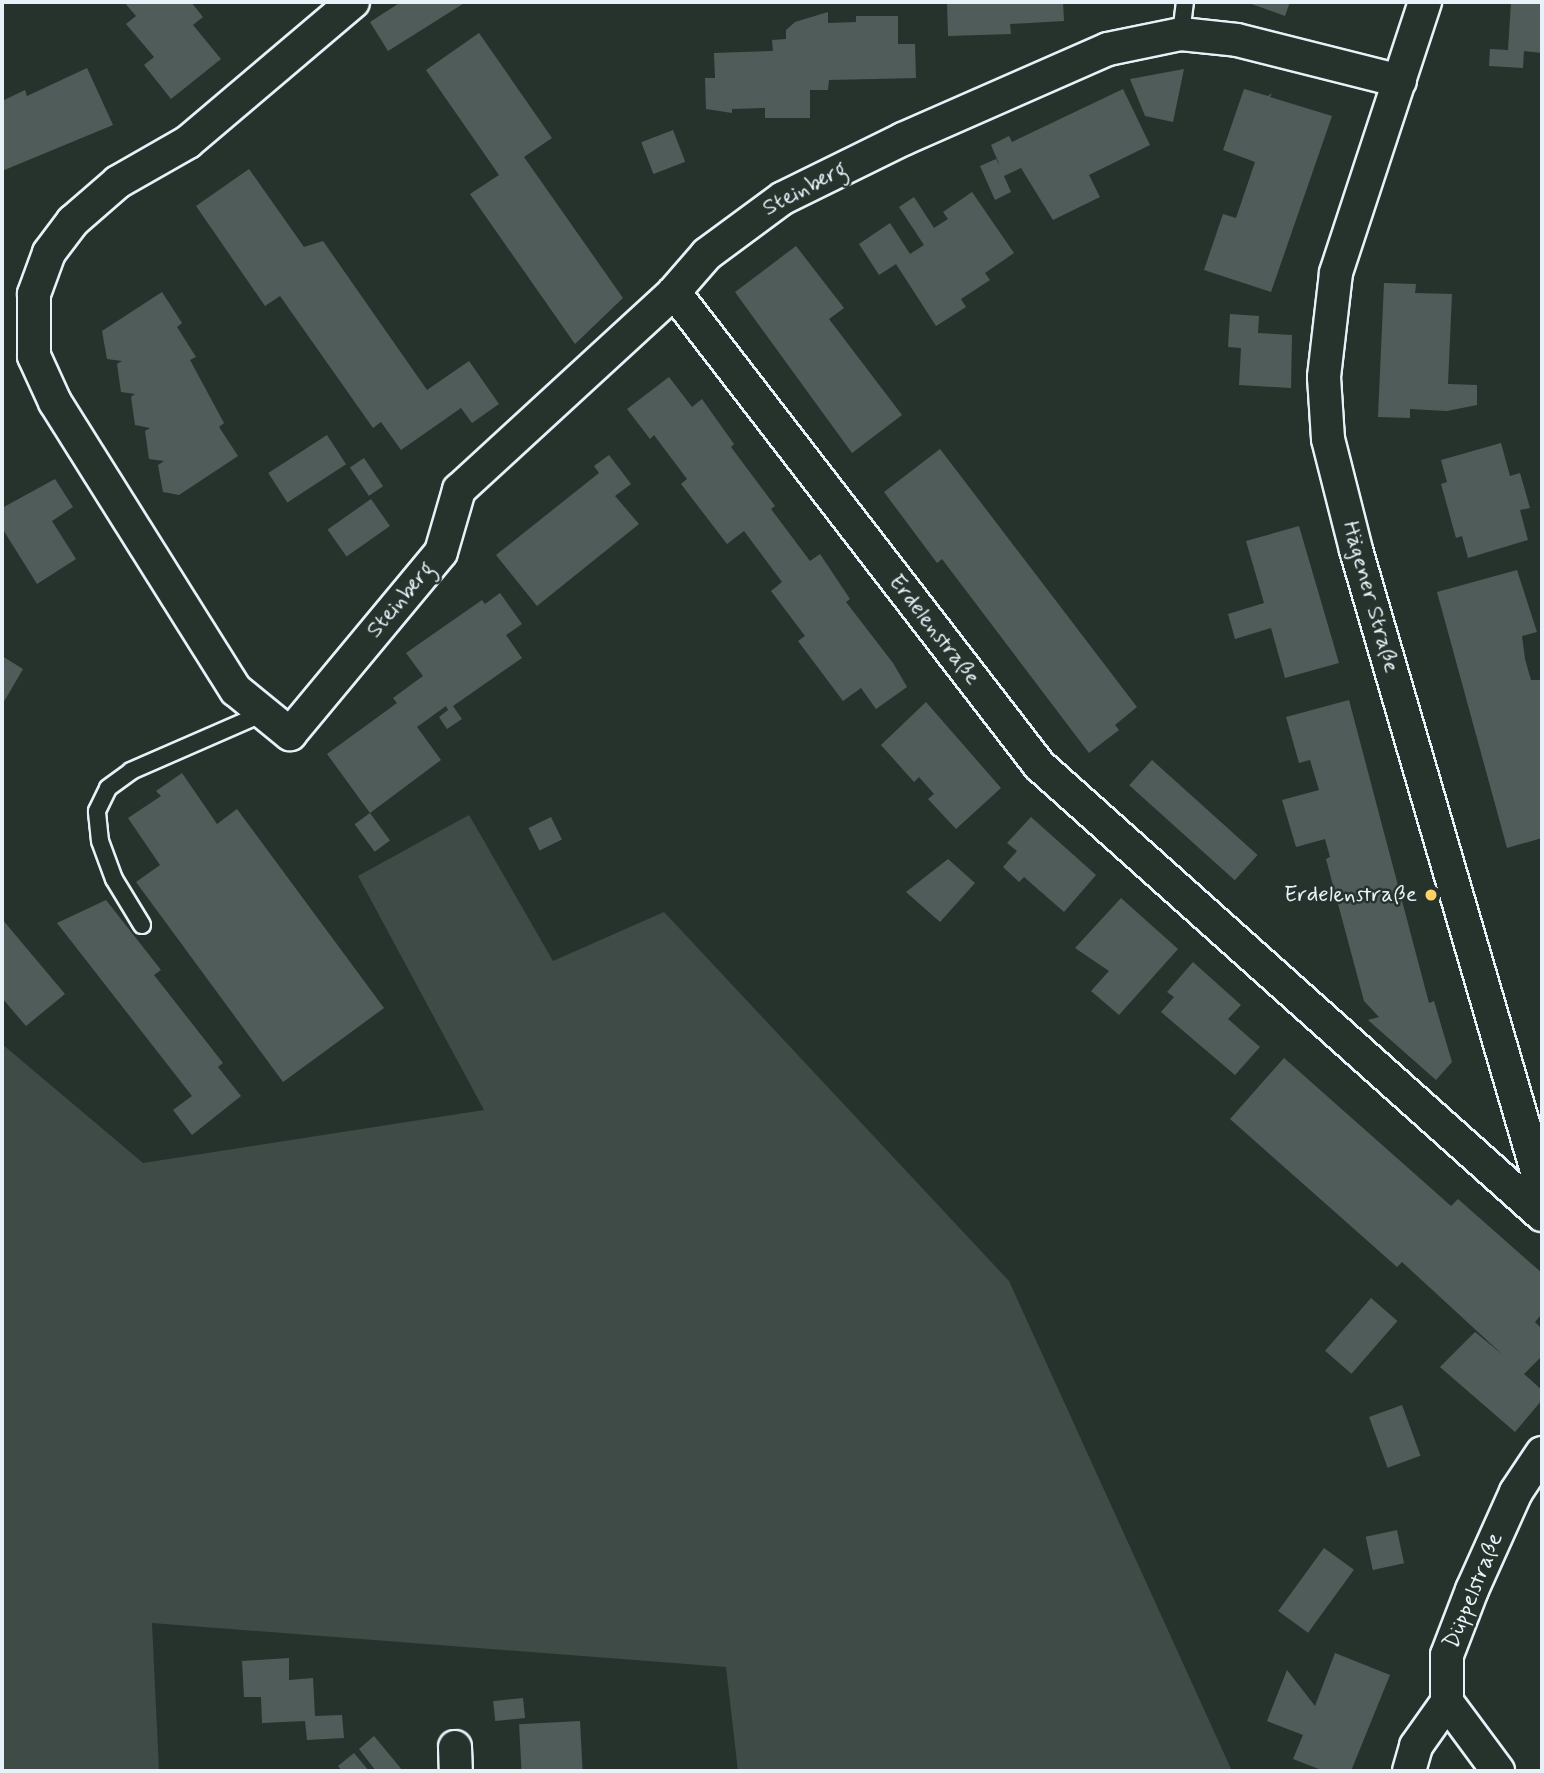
<!DOCTYPE html>
<html>
<head>
<meta charset="utf-8">
<style>
  body { margin:0 }
  #map { position:relative; width:1544px; height:1773px; overflow:hidden; background:#26332d; font-family:Mynerve,sans-serif }
  div>[style] { position:absolute }
  .green>* { inset:0; background:#3e4b47 }
  .building>* { inset:0; background:#505c59; transform-origin:0 0 }
  .roads { filter:drop-shadow(2px 0 #e8f1f8) drop-shadow(-2px 0 #e8f1f8) drop-shadow(0 2px #e8f1f8) drop-shadow(0 -2px #e8f1f8) }
  .lane>* { height:16px; margin:-8px; padding:0 8px; transform-origin:8px; border-radius:8px; background:#26332d }
  .street>* { height:32px; margin:-16px; padding:0 16px; transform-origin:16px; border-radius:16px; background:#26332d }
  .dots>* { width:19px; height:19px; translate:-50% -50%; box-sizing:border-box; border:4px solid #26332d; border-radius:50% }
  span { translate:-50% -50%; white-space:nowrap; text-align:center; line-height:1.15; -webkit-text-stroke:5px #26332d; paint-order:stroke }
  .street-label { font-size:23px; color:#e8f1f8 }
  .poi-label { font-size:23px; color:#e8f1f8 }
  .right { translate:-100% -50%; text-align:right }
  .frame { position:absolute; inset:0; border:4px solid #e8f1f8; pointer-events:none }
</style>
</head>
<body>
<div id="map">
  <div class="green">
    <div style="clip-path:polygon(469px 815px,553px 961px,664px 912px,1009px 1281px,1232px 1771px,738px 1771px,726px 1667px,152px 1623px,159px 1771px,2px 1771px,2px 1044px,143px 1163px,484px 1110px,358px 876px)"></div>
  </div>
  <div class="building">
    <div style="clip-path:polygon(124px 2px,191px 2px,203px 17px,193px 25px,221px 59px,171px 99px,144px 65px,154px 57px,126px 24px,136px 16px)"></div>
    <div style="clip-path:polygon(401px 2px,466px 2px,388px 51px,370px 22px)"></div>
    <div style="clip-path:polygon(947px 2px,1063px 2px,1064px 21px,1010px 24px,1011px 34px,948px 36px)"></div>
    <div style="clip-path:polygon(1246px 2px,1290px 2px,1285px 16px)"></div>
    <div style="clip-path:polygon(1511px 2px,1542px 2px,1542px 53px,1524px 51px,1523px 68px,1489px 66px,1490px 49px,1508px 50px)"></div>
    <div style="clip-path:polygon(828px 12px,828px 23px,856px 22px,856px 16px,898px 16px,898px 44px,915px 44px,916px 78px,829px 80px,828px 90px,810px 90px,810px 118px,765px 118px,765px 108px,732px 109px,732px 113px,706px 109px,705px 78px,715px 78px,714px 53px,773px 51px,772px 40px,786px 39px,786px 30px,795px 22px)"></div>
    <div style="clip-path:polygon(479px 33px,552px 138px,524px 157px,623px 298px,575px 344px,470px 194px,499px 175px,426px 70px)"></div>
    <div style="clip-path:polygon(87px 68px,113px 125px,2px 171px,2px 101px,25px 90px,27px 96px)"></div>
    <div style="clip-path:polygon(1184px 69px,1173px 122px,1145px 116px,1130px 79px)"></div>
    <div style="clip-path:polygon(1123px 89px,1150px 145px,1089px 175px,1100px 197px,1053px 220px,1021px 168px,1004px 176px,1011px 192px,995px 200px,980px 166px,996px 159px,1000px 166px,991px 145px,1009px 136px,1012px 142px)"></div>
    <div style="clip-path:polygon(1244px 89px,1268px 96px,1272px 93px,1270px 97px,1332px 116px,1271px 292px,1204px 270px,1223px 214px,1236px 218px,1255px 162px,1223px 150px)"></div>
    <div style="left:673px;top:130px;width:34px;height:34px;rotate:69deg"></div>
    <div style="clip-path:polygon(249px 169px,304px 247px,323px 241px,427px 390px,469px 361px,499px 404px,472px 423px,461px 408px,401px 450px,381px 422px,373px 428px,280px 296px,265px 306px,196px 206px)"></div>
    <div style="clip-path:polygon(972px 192px,1014px 253px,985px 273px,990px 280px,961px 299px,966px 307px,936px 326px,896px 264px,879px 275px,859px 244px,890px 223px,910px 254px,924px 245px,899px 207px,914px 197px,934px 228px,948px 219px,943px 212px)"></div>
    <div style="clip-path:polygon(796px 246px,844px 308px,829px 319px,902px 415px,852px 453px,735px 292px)"></div>
    <div style="clip-path:polygon(1384px 283px,1416px 284px,1415px 293px,1452px 294px,1448px 384px,1477px 385px,1477px 405px,1447px 411px,1410px 409px,1410px 418px,1378px 417px)"></div>
    <div style="clip-path:polygon(162px 292px,182px 323px,177px 327px,196px 357px,190px 360px,224px 423px,219px 427px,238px 456px,179px 495px,163px 492px,158px 465px,164px 461px,149px 459px,145px 431px,150px 428px,135px 425px,131px 397px,135px 394px,121px 392px,117px 364px,122px 361px,107px 359px,102px 331px)"></div>
    <div style="clip-path:polygon(1230px 314px,1259px 316px,1258px 333px,1292px 335px,1291px 388px,1239px 385px,1241px 348px,1228px 347px)"></div>
    <div style="clip-path:polygon(669px 377px,692px 407px,702px 399px,734px 444px,731px 447px,775px 506px,771px 509px,810px 561px,820px 554px,850px 599px,846px 602px,893px 663px,907px 687px,876px 709px,861px 688px,843px 701px,798px 641px,805px 636px,771px 591px,782px 582px,744px 531px,727px 544px,681px 484px,687px 479px,654px 435px,650px 439px,627px 409px)"></div>
    <div style="left:327px;top:435px;width:35px;height:70px;rotate:57deg"></div>
    <div style="clip-path:polygon(1501px 443px,1510px 476px,1520px 473px,1530px 508px,1520px 510px,1528px 540px,1468px 558px,1462px 536px,1456px 538px,1441px 484px,1447px 482px,1441px 460px)"></div>
    <div style="clip-path:polygon(940px 449px,1137px 707px,1115px 725px,1119px 730px,1089px 753px,942px 559px,937px 563px,884px 492px)"></div>
    <div style="clip-path:polygon(609px 455px,631px 484px,615px 496px,639px 524px,537px 606px,496px 555px,599px 473px,594px 466px)"></div>
    <div style="left:364px;top:458px;width:34px;height:17px;rotate:56deg"></div>
    <div style="clip-path:polygon(55px 479px,73px 507px,52px 521px,76px 559px,37px 584px,2px 528px,2px 508px)"></div>
    <div style="left:371px;top:499px;width:33px;height:53px;rotate:55deg"></div>
    <div style="clip-path:polygon(1299px 526px,1339px 663px,1285px 678px,1271px 628px,1235px 639px,1228px 614px,1264px 603px,1246px 541px)"></div>
    <div style="clip-path:polygon(1517px 570px,1537px 632px,1522px 636px,1525px 659px,1531px 680px,1542px 680px,1542px 838px,1507px 848px,1437px 592px)"></div>
    <div style="clip-path:polygon(500px 593px,522px 624px,506px 635px,522px 658px,453px 706px,462px 719px,447px 729px,439px 717px,448px 710px,446px 706px,417px 727px,441px 760px,370px 813px,327px 754px,397px 703px,393px 698px,423px 676px,406px 653px,482px 600px,485px 604px)"></div>
    <div style="clip-path:polygon(2px 656px,23px 669px,2px 705px)"></div>
    <div style="clip-path:polygon(1349px 700px,1429px 1003px,1434px 1001px,1452px 1062px,1436px 1080px,1368px 1020px,1379px 1017px,1364px 1001px,1326px 859px,1330px 857px,1325px 839px,1296px 847px,1282px 800px,1319px 790px,1310px 760px,1299px 763px,1286px 717px)"></div>
    <div style="clip-path:polygon(926px 702px,1001px 788px,956px 829px,928px 799px,934px 794px,919px 777px,914px 782px,881px 745px)"></div>
    <div style="left:1152px;top:760px;width:142px;height:34px;rotate:42deg"></div>
    <div style="clip-path:polygon(182px 773px,217px 824px,237px 809px,384px 1008px,283px 1082px,136px 882px,160px 865px,128px 818px,161px 796px,156px 791px)"></div>
    <div style="left:370px;top:813px;width:34px;height:19px;rotate:54deg"></div>
    <div style="left:551px;top:817px;width:25px;height:25px;rotate:64deg"></div>
    <div style="clip-path:polygon(1031px 817px,1096px 875px,1064px 912px,1024px 877px,1019px 882px,1003px 867px,1017px 851px,1007px 843px)"></div>
    <div style="clip-path:polygon(948px 859px,975px 883px,940px 922px,906px 892px)"></div>
    <div style="clip-path:polygon(1121px 898px,1178px 949px,1119px 1015px,1091px 991px,1109px 971px,1075px 948px)"></div>
    <div style="clip-path:polygon(106px 900px,161px 970px,154px 975px,223px 1063px,218px 1067px,241px 1096px,192px 1135px,173px 1110px,192px 1096px,57px 923px)"></div>
    <div style="clip-path:polygon(2px 919px,65px 994px,26px 1026px,2px 998px)"></div>
    <div style="clip-path:polygon(1193px 962px,1241px 1005px,1228px 1019px,1260px 1047px,1235px 1075px,1161px 1012px,1174px 997px,1167px 992px)"></div>
    <div style="clip-path:polygon(1284px 1058px,1451px 1206px,1458px 1199px,1542px 1273px,1542px 1314px,1535px 1322px,1542px 1329px,1542px 1356px,1524px 1374px,1542px 1390px,1542px 1400px,1515px 1432px,1440px 1367px,1475px 1332px,1503px 1355px,1402px 1262px,1397px 1267px,1230px 1119px)"></div>
    <div style="left:1371px;top:1298px;width:35px;height:70px;rotate:41deg"></div>
    <div style="left:1402px;top:1405px;width:54px;height:35px;rotate:70deg"></div>
    <div style="left:1397px;top:1530px;width:34px;height:32px;rotate:78deg"></div>
    <div style="left:1324px;top:1548px;width:37px;height:78px;rotate:36deg"></div>
    <div style="clip-path:polygon(1335px 1653px,1390px 1675px,1351px 1771px,1324px 1771px,1293px 1759px,1303px 1735px,1267px 1721px,1287px 1670px,1315px 1706px)"></div>
    <div style="clip-path:polygon(289px 1658px,289px 1680px,313px 1678px,315px 1716px,342px 1715px,344px 1738px,307px 1740px,305px 1721px,262px 1723px,261px 1697px,244px 1697px,242px 1661px)"></div>
    <div style="left:523px;top:1698px;width:20px;height:30px;rotate:84deg"></div>
    <div style="left:580px;top:1721px;width:50px;height:61px;rotate:87deg"></div>
    <div style="clip-path:polygon(374px 1736px,403px 1771px,376px 1771px,359px 1749px)"></div>
    <div style="clip-path:polygon(354px 1753px,369px 1771px,342px 1771px,338px 1766px)"></div>
  </div>
  <div class="roads">
    <div class="lane">
      <div style="left:1181px;top:34px;width:32px;rotate:-83deg"></div>
      <div style="left:142px;top:925px;width:54px;rotate:-121.3deg"></div>
      <div style="left:114px;top:879px;width:40px;rotate:-110.2deg"></div>
      <div style="left:100px;top:841px;width:30px;rotate:-96deg"></div>
      <div style="left:97px;top:811px;width:25px;rotate:-64deg"></div>
      <div style="left:108px;top:788px;width:29px;rotate:-36deg"></div>
      <div style="left:131px;top:771px;width:145px;rotate:-23.6deg"></div>
    </div>
    <div class="street">
      <div style="left:353px;top:2px;width:216px;rotate:139.7deg"></div>
      <div style="left:188px;top:142px;width:81px;rotate:150.3deg"></div>
      <div style="left:118px;top:182px;width:60px;rotate:139.1deg"></div>
      <div style="left:73px;top:221px;width:40px;rotate:127deg"></div>
      <div style="left:49px;top:253px;width:44px;rotate:110.1deg"></div>
      <div style="left:34px;top:294px;width:62px;rotate:90deg"></div>
      <div style="left:34px;top:356px;width:51px;rotate:65.5deg"></div>
      <div style="left:55px;top:402px;width:340px;rotate:57.9deg"></div>
      <div style="left:236px;top:690px;width:70px;rotate:39.2deg"></div>
      <div style="left:290px;top:734px;width:236px;rotate:-50.3deg"></div>
      <div style="left:441px;top:552px;width:65px;rotate:-73.8deg"></div>
      <div style="left:459px;top:490px;width:292px;rotate:-42.6deg"></div>
      <div style="left:674px;top:292px;width:50px;rotate:-49deg"></div>
      <div style="left:707px;top:254px;width:94px;rotate:-36.4deg"></div>
      <div style="left:783px;top:198px;width:134px;rotate:-26.2deg"></div>
      <div style="left:903px;top:139px;width:224px;rotate:-23.7deg"></div>
      <div style="left:1108px;top:49px;width:75px;rotate:-11.6deg"></div>
      <div style="left:1181px;top:34px;width:56px;rotate:6.1deg"></div>
      <div style="left:1237px;top:40px;width:168px;rotate:14.1deg"></div>
      <div style="left:1425px;top:2px;width:285px;rotate:108.2deg"></div>
      <div style="left:1336px;top:273px;width:105px;rotate:96.6deg"></div>
      <div style="left:1324px;top:377px;width:62px;rotate:86.3deg"></div>
      <div style="left:1328px;top:439px;width:114px;rotate:75.8deg"></div>
      <div style="left:1356px;top:550px;width:665px;rotate:73.75deg"></div>
      <div style="left:674px;top:292px;width:597px;rotate:52.34deg"></div>
      <div style="left:1039px;top:765px;width:675px;rotate:41.82deg"></div>
      <div style="left:1447px;top:1702px;width:86px;rotate:53.5deg"></div>
      <div style="left:455px;top:1747px;width:24px;rotate:88deg"></div>
      <div style="left:1409px;top:1771px;width:26px;rotate:-74deg"></div>
      <div style="left:1416px;top:1746px;width:54px;rotate:-54.8deg"></div>
      <div style="left:1447px;top:1702px;width:47px;rotate:-90deg"></div>
      <div style="left:1447px;top:1655px;width:70px;rotate:-69deg"></div>
      <div style="left:1472px;top:1590px;width:107px;rotate:-65.8deg"></div>
      <div style="left:1516px;top:1492px;width:47px;rotate:-56.3deg"></div>
    </div>
  </div>
  <div class="dots">
    <div style="left:1431px;top:895px;background:#ffd166"></div>
  </div>
  <div class="street-label">
    <span style="left:805px;top:189px;rotate:-28deg">Steinberg</span>
    <span style="left:1370px;top:597px;rotate:74deg">Hägener Straße</span>
    <span style="left:401px;top:600px;rotate:-50deg">Steinberg</span>
    <span style="left:934px;top:630px;rotate:52deg">Erdelenstraße</span>
    <span style="left:1474px;top:1591px;rotate:-68deg">Düppelstraße</span>
  </div>
  <div class="poi-label">
    <span class="right" style="left:1417px;top:895px">Erdelenstraße</span>
  </div>
  <div class="frame"></div>
</div>
</body>
</html>
